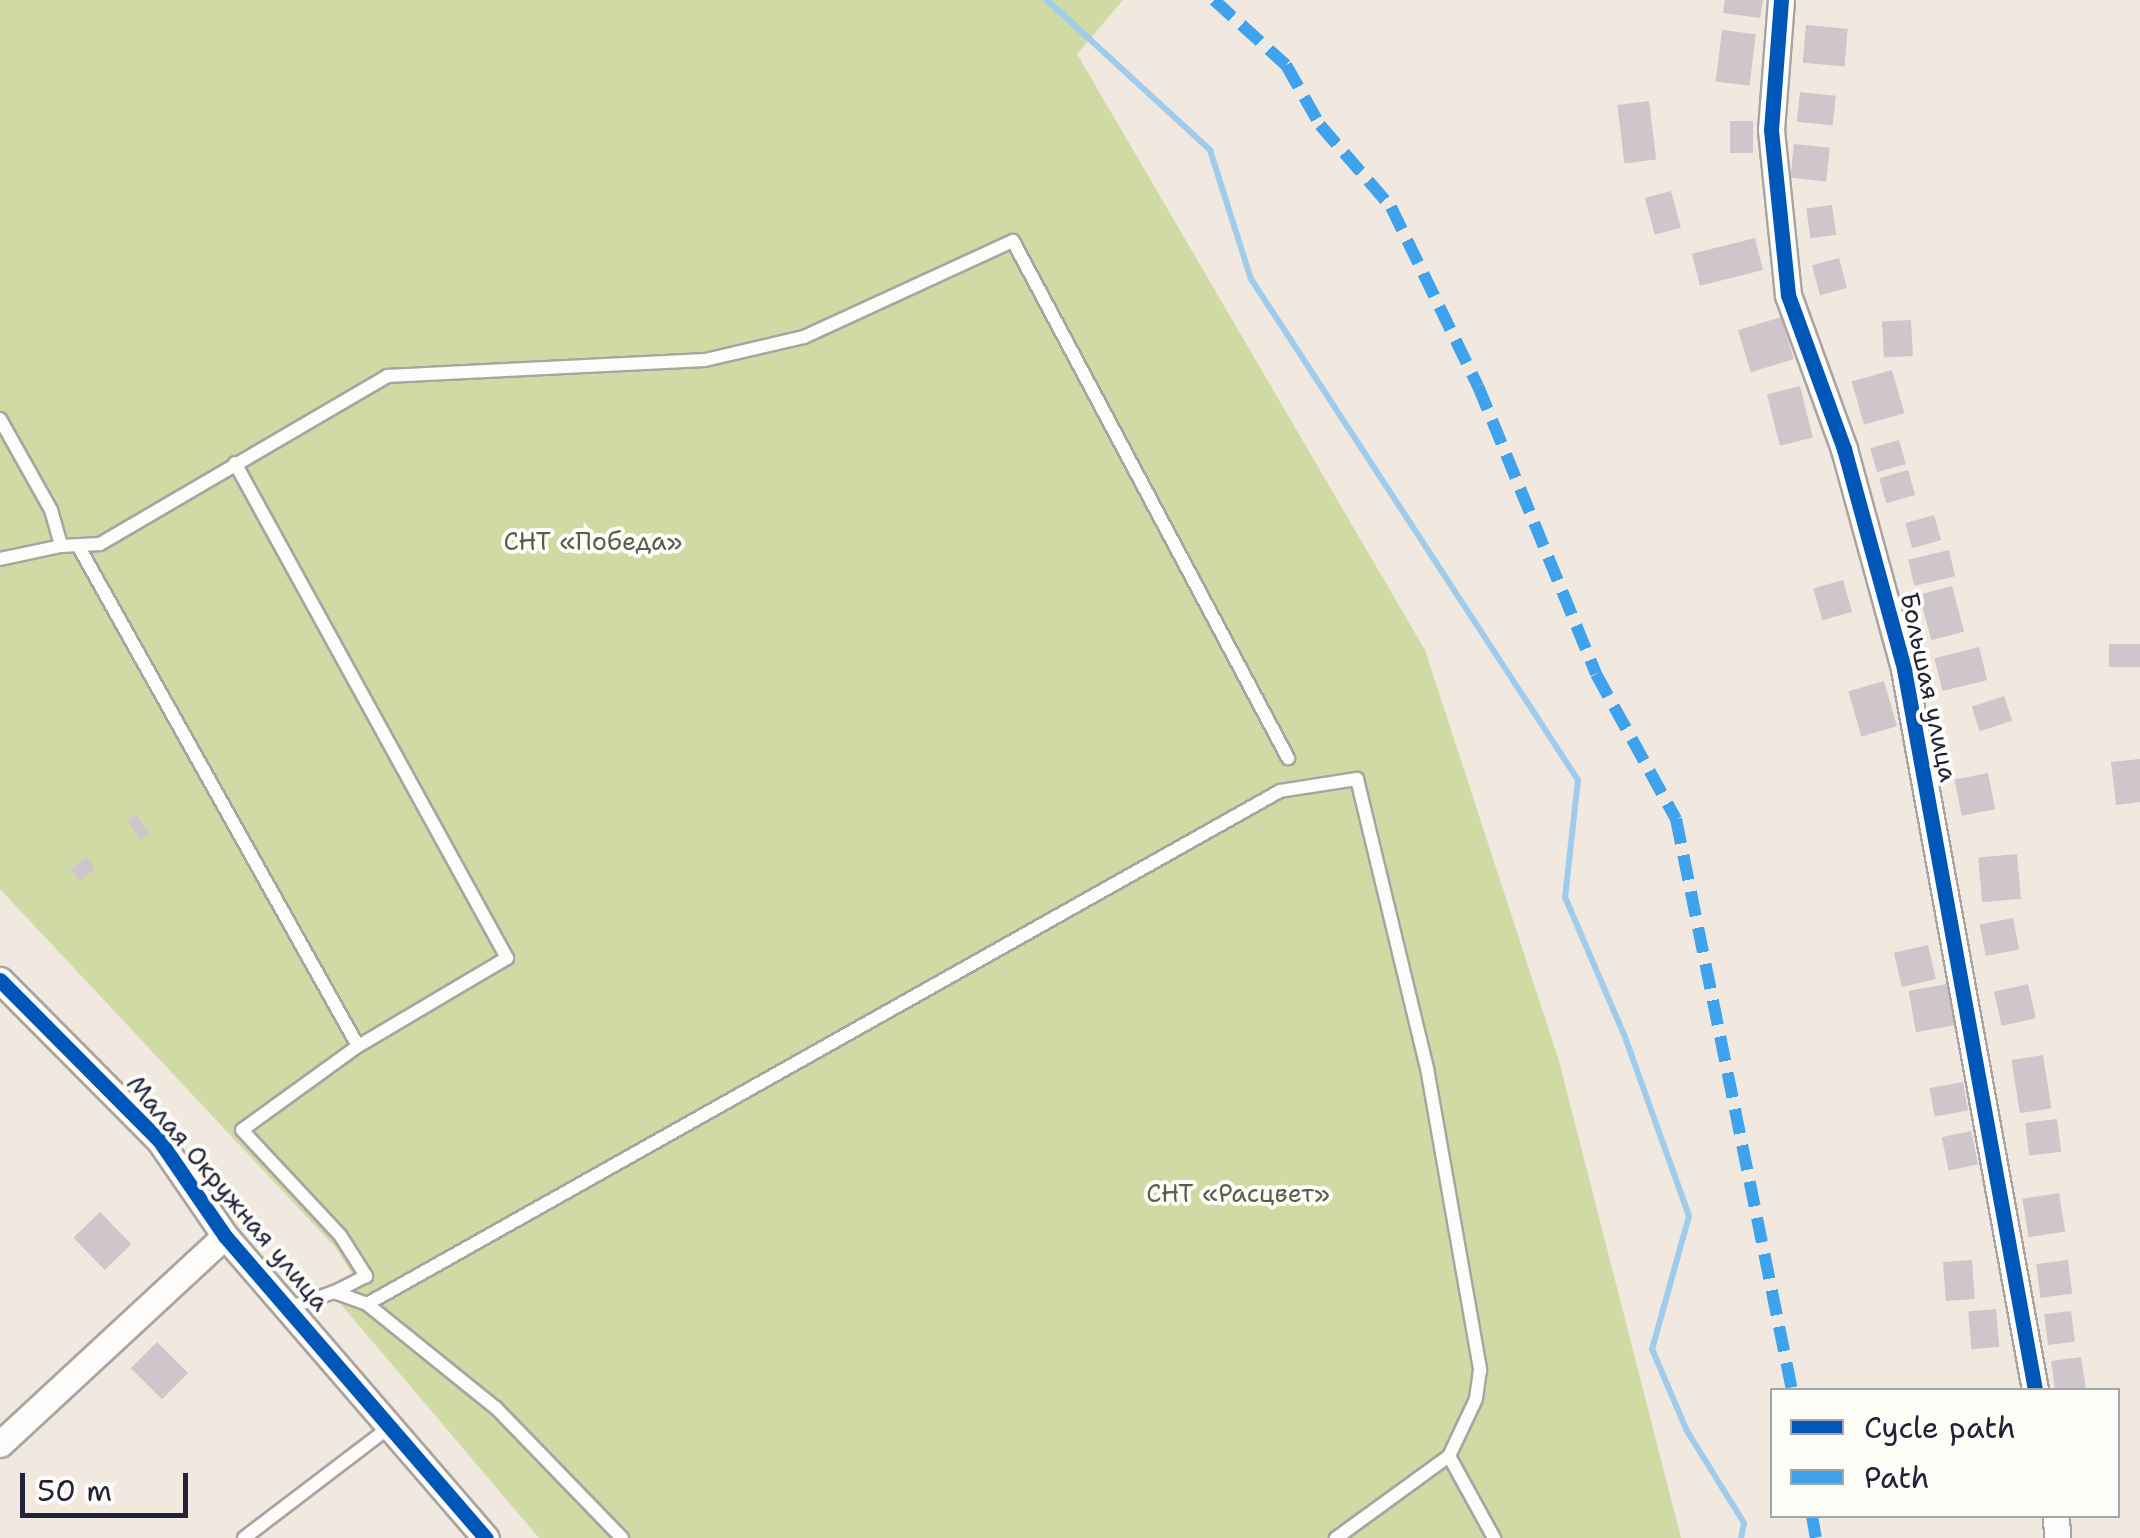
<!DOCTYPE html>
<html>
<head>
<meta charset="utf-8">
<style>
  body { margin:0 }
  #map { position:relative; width:2140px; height:1538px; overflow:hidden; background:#f1e9df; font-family:"Shantell Sans",sans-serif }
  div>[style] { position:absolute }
  .green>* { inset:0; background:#cfdaa4 }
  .stream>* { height:6px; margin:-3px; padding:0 3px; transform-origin:3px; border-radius:3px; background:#9fccec }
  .building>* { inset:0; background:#cfc6cb; transform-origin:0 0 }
  .roads { filter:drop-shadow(2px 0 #a8a4a1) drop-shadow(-2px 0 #a8a4a1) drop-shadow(0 2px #a8a4a1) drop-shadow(0 -2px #a8a4a1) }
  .service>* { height:12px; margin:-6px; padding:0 6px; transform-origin:6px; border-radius:6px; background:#fdfcfa }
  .minor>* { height:25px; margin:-12.5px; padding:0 12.5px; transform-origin:12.5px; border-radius:12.5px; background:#fdfcfa }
  .quiet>* { height:12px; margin-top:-6px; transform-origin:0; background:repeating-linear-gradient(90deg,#3ea2ec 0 25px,transparent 0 37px) }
  .cycleway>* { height:15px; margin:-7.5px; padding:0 7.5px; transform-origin:7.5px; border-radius:7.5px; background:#0057b8 }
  span { translate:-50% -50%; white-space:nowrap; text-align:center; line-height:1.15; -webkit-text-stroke:8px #fdfcf7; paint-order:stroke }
  .park-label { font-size:25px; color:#555e4f }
  .street-label { font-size:25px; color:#22223b }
  .legend { position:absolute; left:1770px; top:1388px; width:350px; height:130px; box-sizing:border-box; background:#fdfcf7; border:2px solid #a5a5ac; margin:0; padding:12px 18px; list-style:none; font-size:30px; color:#22223b }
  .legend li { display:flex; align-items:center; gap:20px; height:50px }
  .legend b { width:50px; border:2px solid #a5a5ac }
  .scale { position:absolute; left:20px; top:1473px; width:168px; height:45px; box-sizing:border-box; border:5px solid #22223b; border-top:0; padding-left:12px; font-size:30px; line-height:35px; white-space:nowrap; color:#22223b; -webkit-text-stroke:8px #fdfcf7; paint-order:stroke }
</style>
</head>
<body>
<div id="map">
  <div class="green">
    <div style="clip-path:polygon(0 0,1123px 0,1077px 54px,1425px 650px,1559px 1061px,1681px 1538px,539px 1538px,339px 1302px,360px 1287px,336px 1248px,0 889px)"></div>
  </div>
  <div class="stream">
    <div style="left:1047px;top:0;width:222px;rotate:42.6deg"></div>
    <div style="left:1210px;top:150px;width:135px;rotate:72.4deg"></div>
    <div style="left:1251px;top:279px;width:598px;rotate:56.87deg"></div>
    <div style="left:1578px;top:780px;width:118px;rotate:96.3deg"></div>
    <div style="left:1565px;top:897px;width:152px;rotate:66.8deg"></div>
    <div style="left:1625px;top:1037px;width:190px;rotate:70.3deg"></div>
    <div style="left:1689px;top:1216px;width:138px;rotate:105.5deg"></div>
    <div style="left:1652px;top:1349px;width:89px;rotate:66.9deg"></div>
    <div style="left:1687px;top:1431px;width:108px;rotate:58.2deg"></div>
    <div style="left:1744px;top:1523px;width:15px;rotate:101deg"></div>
  </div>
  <div class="building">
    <div style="clip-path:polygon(1725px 0,1763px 0,1760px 18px,1723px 13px)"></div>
    <div style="left:1806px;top:25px;width:42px;height:38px;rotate:5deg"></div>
    <div style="left:1722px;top:30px;width:34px;height:52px;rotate:7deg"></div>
    <div style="left:1800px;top:92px;width:36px;height:30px;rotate:6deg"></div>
    <div style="left:1649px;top:101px;width:59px;height:32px;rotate:83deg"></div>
    <div style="left:1730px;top:121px;width:23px;height:32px"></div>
    <div style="left:1794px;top:144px;width:36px;height:34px;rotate:6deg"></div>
    <div style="left:1671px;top:191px;width:38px;height:27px;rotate:75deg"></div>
    <div style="left:1832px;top:205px;width:30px;height:26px;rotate:82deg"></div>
    <div style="left:1755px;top:238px;width:33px;height:65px;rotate:76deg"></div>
    <div style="left:1839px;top:258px;width:31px;height:28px;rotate:75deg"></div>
    <div style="left:1781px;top:317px;width:44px;height:45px;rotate:73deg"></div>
    <div style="left:1911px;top:320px;width:36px;height:29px;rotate:87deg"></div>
    <div style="left:1892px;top:370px;width:45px;height:42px;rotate:74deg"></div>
    <div style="left:1800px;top:386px;width:53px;height:34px;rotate:76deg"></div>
    <div style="left:1899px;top:440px;width:25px;height:30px;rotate:74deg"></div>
    <div style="left:1908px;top:470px;width:26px;height:30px;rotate:74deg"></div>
    <div style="left:1934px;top:515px;width:26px;height:30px;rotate:74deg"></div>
    <div style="left:1949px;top:550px;width:27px;height:42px;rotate:77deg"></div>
    <div style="left:1843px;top:580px;width:33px;height:31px;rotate:74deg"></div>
    <div style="left:1952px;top:586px;width:47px;height:34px;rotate:75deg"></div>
    <div style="left:2140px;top:644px;width:23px;height:31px;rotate:90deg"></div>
    <div style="left:1979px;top:647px;width:34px;height:46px;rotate:76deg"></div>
    <div style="left:1884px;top:681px;width:47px;height:37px;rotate:74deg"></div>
    <div style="left:2004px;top:696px;width:26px;height:34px;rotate:72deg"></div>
    <div style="clip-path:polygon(2140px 759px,2140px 802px,2116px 805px,2111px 762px)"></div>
    <div style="left:1988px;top:773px;width:37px;height:34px;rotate:79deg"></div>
    <div style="left:136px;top:814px;width:24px;height:11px;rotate:55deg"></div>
    <div style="left:2017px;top:854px;width:45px;height:39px;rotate:85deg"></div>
    <div style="left:86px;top:857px;width:15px;height:20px;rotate:53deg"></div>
    <div style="left:2013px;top:918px;width:32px;height:34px;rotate:79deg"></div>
    <div style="left:1928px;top:945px;width:35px;height:35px;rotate:77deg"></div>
    <div style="left:1947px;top:984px;width:42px;height:39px;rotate:80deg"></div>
    <div style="left:2028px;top:984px;width:35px;height:35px;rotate:77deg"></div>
    <div style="left:2043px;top:1055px;width:54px;height:32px;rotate:81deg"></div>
    <div style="left:1963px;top:1082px;width:29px;height:34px;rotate:80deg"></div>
    <div style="left:2057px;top:1119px;width:33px;height:32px;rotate:83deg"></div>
    <div style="left:1971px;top:1131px;width:34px;height:30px;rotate:78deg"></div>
    <div style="left:2059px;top:1193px;width:39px;height:37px;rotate:81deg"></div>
    <div style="left:100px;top:1212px;width:45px;height:37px;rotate:46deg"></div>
    <div style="left:1972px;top:1260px;width:39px;height:29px;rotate:86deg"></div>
    <div style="left:2068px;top:1260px;width:34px;height:32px;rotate:83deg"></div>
    <div style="left:1996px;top:1309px;width:38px;height:28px;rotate:85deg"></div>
    <div style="left:2071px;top:1311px;width:31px;height:27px;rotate:83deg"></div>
    <div style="left:157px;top:1342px;width:44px;height:37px;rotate:45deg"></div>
    <div style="clip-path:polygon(2081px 1357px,2086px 1390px,2055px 1390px,2051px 1361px)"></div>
  </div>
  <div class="roads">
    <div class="service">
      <div style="left:0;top:419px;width:104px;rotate:60.7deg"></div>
      <div style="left:51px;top:510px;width:37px;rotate:74deg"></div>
      <div style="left:61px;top:546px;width:62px;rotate:168deg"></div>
      <div style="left:235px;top:463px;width:565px;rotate:61.21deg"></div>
      <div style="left:507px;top:958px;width:173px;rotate:149.4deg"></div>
      <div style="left:358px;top:1046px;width:143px;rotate:144.1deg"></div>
      <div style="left:242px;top:1130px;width:144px;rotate:47deg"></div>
      <div style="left:340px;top:1235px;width:49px;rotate:57.6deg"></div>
      <div style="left:366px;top:1276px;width:36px;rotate:153deg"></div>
      <div style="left:61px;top:546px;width:39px;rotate:-3deg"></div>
      <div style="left:100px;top:544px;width:333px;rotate:-30.3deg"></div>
      <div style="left:387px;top:376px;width:318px;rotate:-2.9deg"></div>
      <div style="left:705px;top:360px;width:102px;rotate:-13.1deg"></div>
      <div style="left:804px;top:337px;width:230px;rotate:-24.7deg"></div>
      <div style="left:1013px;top:241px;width:586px;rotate:61.99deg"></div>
      <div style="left:80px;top:549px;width:569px;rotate:60.78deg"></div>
      <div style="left:367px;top:1304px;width:1047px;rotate:-29.33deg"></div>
      <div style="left:1280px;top:791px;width:78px;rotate:-8.9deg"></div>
      <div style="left:1357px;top:779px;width:297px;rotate:76.4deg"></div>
      <div style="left:1427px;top:1068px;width:307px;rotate:80deg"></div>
      <div style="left:1480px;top:1370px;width:29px;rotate:98deg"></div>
      <div style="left:1476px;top:1399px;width:63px;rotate:115.3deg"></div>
      <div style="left:1449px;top:1456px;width:140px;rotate:144deg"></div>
      <div style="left:291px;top:1307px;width:46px;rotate:-19.2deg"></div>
      <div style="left:334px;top:1292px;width:35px;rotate:20deg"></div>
      <div style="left:367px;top:1304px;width:166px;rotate:38.9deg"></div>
      <div style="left:496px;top:1408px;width:181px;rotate:45.9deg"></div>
      <div style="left:1449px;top:1456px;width:94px;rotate:61.2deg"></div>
      <div style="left:244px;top:1538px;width:185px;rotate:-37.3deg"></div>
    </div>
    <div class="minor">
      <div style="left:1781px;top:0;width:130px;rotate:94.4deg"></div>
      <div style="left:1771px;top:130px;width:166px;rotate:84.1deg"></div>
      <div style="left:1788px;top:295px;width:164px;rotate:70deg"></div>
      <div style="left:1844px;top:449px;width:228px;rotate:74.7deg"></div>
      <div style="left:1904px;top:669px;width:733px;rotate:79.7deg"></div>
      <div style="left:0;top:980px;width:226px;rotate:45.2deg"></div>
      <div style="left:159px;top:1140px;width:116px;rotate:55.5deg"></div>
      <div style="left:225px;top:1236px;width:399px;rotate:49.2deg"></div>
      <div style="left:0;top:1444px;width:306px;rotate:-42.8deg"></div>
      <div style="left:2056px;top:1516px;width:22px;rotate:87deg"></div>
    </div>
  </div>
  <div class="quiet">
    <div style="left:1214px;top:0;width:97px;rotate:42.1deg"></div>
    <div style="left:1286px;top:65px;width:69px;rotate:60.5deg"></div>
    <div style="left:1320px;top:125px;width:108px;rotate:49.1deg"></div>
    <div style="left:1391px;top:207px;width:199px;rotate:64.1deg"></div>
    <div style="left:1478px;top:386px;width:311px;rotate:67.7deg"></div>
    <div style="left:1596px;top:674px;width:166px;rotate:61.1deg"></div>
    <div style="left:1676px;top:819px;width:583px;rotate:78.52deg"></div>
    <div style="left:1812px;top:1516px;width:22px;rotate:80deg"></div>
  </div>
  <div class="cycleway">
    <div style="left:1781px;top:0;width:130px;rotate:94.4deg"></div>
    <div style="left:1771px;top:130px;width:166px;rotate:84.1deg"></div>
    <div style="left:1788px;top:295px;width:164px;rotate:70deg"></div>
    <div style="left:1844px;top:449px;width:228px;rotate:74.7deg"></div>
    <div style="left:1904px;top:669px;width:733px;rotate:79.7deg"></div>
    <div style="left:0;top:980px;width:226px;rotate:45.2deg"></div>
    <div style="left:159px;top:1140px;width:116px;rotate:55.5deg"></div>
    <div style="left:225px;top:1236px;width:399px;rotate:49.2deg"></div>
  </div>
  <div class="park-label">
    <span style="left:593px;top:541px">СНТ «Победа»</span>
    <span style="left:1238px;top:1193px">СНТ «Расцвет»</span>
  </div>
  <div class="street-label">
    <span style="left:1929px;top:687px;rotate:78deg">Большая улица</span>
    <span style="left:228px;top:1193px;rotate:50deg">Малая Окружная улица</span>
  </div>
  <ul class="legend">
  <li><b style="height:12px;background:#0057b8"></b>Cycle path</li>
  <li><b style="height:12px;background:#3ea2ec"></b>Path</li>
  </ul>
  <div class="scale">50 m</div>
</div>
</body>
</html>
